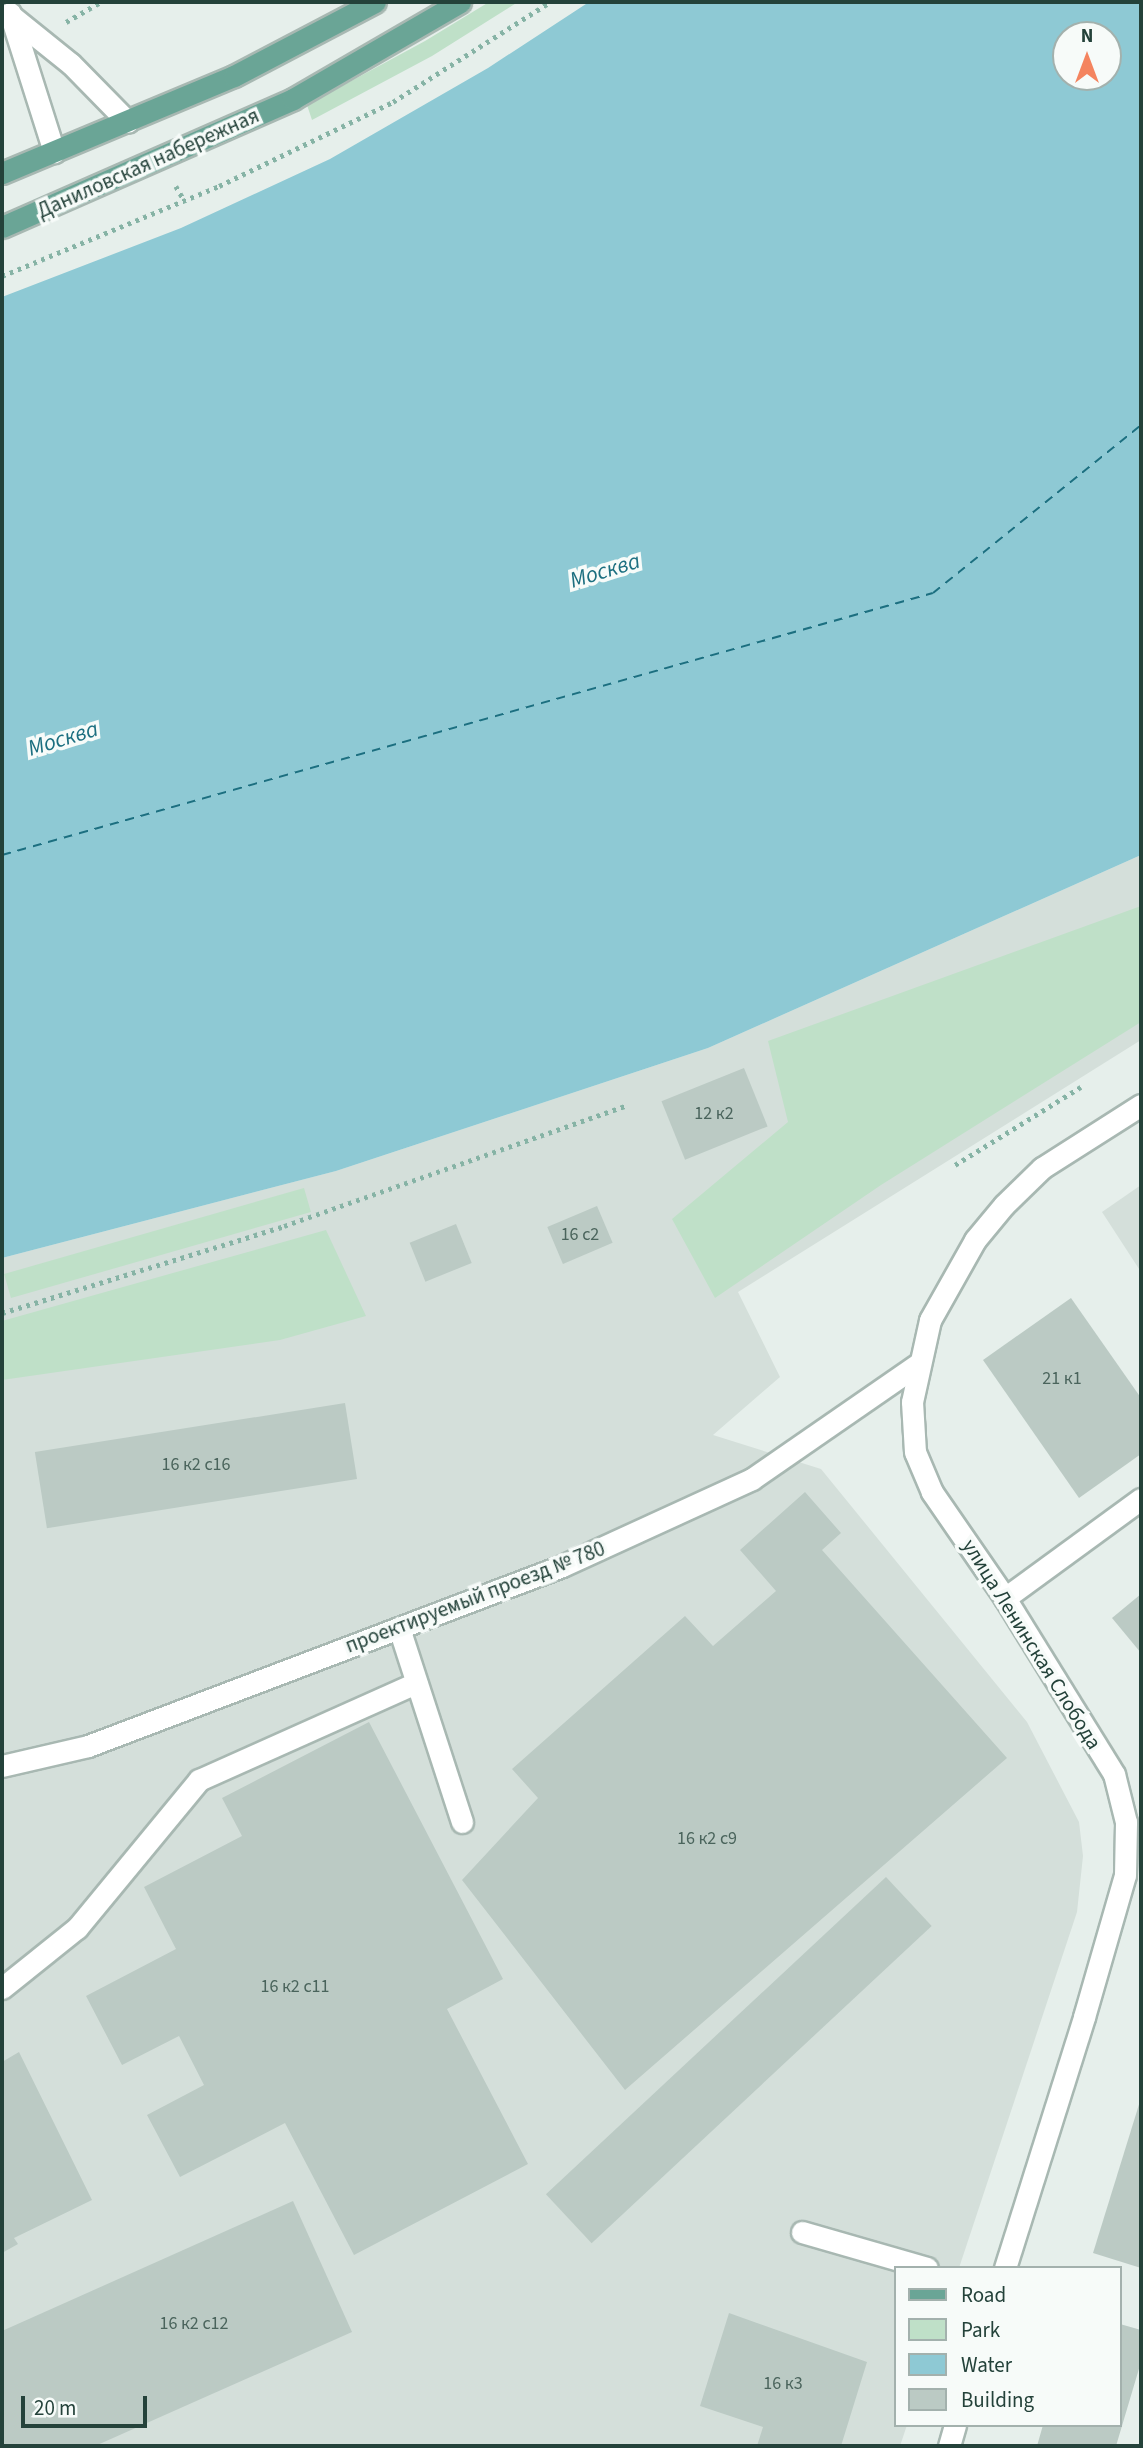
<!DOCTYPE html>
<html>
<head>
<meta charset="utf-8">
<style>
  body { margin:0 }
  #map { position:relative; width:1143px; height:2448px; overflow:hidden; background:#e6efeb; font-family:"Source Sans 3",sans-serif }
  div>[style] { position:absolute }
  .built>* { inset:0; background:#d4dfda }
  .green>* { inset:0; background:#bfe0c8; transform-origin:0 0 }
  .water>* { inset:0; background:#8ec9d4 }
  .ferry>* { height:2px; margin-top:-1px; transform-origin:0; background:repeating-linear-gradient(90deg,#1c6f80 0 9px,transparent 0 16px) }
  .building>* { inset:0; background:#bbcac4; transform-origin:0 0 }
  .path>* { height:4.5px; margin-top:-2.25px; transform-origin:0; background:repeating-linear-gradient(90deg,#86b3a5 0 3.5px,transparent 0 8.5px) }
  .roads { filter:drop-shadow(2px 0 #a8b8b2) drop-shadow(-2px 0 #a8b8b2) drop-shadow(0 2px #a8b8b2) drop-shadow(0 -2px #a8b8b2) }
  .minor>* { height:21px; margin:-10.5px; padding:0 10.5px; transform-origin:10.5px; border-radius:10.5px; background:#fff }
  .major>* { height:21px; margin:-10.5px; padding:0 10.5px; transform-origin:10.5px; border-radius:10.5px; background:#6aa596 }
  span { translate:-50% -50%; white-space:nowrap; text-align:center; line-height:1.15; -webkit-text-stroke:7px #f7fbf9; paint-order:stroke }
  .number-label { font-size:18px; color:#4a645c }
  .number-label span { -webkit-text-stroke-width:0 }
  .street-label { font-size:21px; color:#24423a }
  .water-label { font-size:23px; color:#1c6f80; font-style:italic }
  .frame { position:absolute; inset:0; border:4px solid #24423a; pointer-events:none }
  .legend { position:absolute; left:894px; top:2266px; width:228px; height:161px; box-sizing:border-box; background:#f7fbf9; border:2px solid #a3b1ad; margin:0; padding:9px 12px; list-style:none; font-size:21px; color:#24423a }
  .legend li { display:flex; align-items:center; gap:14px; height:35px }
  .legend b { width:35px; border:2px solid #a3b1ad }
  .north { position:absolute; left:1052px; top:21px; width:70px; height:70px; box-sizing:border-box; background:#f7fbf9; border:2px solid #a3b1ad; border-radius:50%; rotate:0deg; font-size:19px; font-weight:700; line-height:28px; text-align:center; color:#24423a }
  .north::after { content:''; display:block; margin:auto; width:24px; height:32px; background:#f4845f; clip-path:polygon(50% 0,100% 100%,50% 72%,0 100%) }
  .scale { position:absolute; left:21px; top:2396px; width:126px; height:32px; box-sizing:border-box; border:4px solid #24423a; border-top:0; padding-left:9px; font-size:21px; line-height:24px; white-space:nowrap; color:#24423a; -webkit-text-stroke:5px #f7fbf9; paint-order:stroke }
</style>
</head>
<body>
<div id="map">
  <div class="built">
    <div style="clip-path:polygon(1141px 855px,1141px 1040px,738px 1292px,780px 1377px,713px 1435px,821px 1469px,1027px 1722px,1079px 1822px,1083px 1856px,1077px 1912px,959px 2268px,896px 2268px,896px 2425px,907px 2425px,900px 2446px,2px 2446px,2px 1258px,336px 1171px,708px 1048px)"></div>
    <div style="clip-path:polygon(1141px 1185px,1141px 1272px,1102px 1212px)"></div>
  </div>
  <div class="green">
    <div style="clip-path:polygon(489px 2px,518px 2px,432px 56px,312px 120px,307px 105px,425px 41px)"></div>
    <div style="clip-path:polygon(1141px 906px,1141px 1022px,881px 1185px,715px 1298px,672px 1219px,788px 1122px,768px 1041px)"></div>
    <div style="left:304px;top:1188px;width:25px;height:312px;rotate:74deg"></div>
    <div style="clip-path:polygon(326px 1230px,366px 1316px,280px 1340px,2px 1380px,2px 1321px)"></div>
  </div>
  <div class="water">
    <div style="clip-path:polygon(evenodd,589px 2px,1141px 2px,1141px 855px,708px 1048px,336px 1171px,2px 1258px,2px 297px,181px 228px,330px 159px,488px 68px,589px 2px,1066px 35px,1108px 35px,1108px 77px,1066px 77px,1066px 35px)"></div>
  </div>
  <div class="ferry">
    <div style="left:2px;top:855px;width:967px;rotate:-15.72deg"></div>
    <div style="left:933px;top:593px;width:267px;rotate:-38.9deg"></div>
  </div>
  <div class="building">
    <div style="left:744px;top:1068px;width:63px;height:89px;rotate:68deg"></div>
    <div style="left:597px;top:1206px;width:40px;height:54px;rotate:67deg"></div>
    <div style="left:456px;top:1224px;width:42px;height:50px;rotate:68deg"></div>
    <div style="clip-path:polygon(1071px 1298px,1141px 1398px,1141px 1454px,1079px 1498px,983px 1360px)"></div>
    <div style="left:345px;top:1403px;width:77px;height:314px;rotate:81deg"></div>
    <div style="clip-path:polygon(805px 1492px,841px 1533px,822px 1550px,1007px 1758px,625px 2090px,462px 1880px,538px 1798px,512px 1769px,685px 1616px,713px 1646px,776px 1591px,740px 1550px)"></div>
    <div style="clip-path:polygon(1141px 1594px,1141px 1653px,1112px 1618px)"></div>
    <div style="clip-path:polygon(369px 1722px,503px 1979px,447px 2009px,528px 2164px,354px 2255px,285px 2123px,180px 2177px,147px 2115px,204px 2085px,179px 2036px,122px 2065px,86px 1996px,176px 1949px,144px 1887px,242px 1836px,222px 1798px)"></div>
    <div style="left:886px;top:1877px;width:67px;height:465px;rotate:47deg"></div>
    <div style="clip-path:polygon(19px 2052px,92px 2200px,14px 2238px,18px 2244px,2px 2253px,2px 2062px)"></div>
    <div style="clip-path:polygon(1141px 2098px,1141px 2268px,1093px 2253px)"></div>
    <div style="clip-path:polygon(293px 2201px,352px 2332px,95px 2446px,2px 2446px,2px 2331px)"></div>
    <div style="clip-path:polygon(729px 2313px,867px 2362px,841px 2446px,757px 2446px,763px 2427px,700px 2406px)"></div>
    <div style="clip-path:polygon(1120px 2324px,1141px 2330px,1141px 2362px,1116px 2446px,1037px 2446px,1043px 2425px,1120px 2425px)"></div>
  </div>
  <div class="path">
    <div style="left:66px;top:22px;width:39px;rotate:-30deg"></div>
    <div style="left:176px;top:186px;width:16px;rotate:60deg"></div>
    <div style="left:2px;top:276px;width:235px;rotate:-22.5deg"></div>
    <div style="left:219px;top:186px;width:193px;rotate:-25.8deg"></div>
    <div style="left:393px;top:102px;width:186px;rotate:-32.5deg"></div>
    <div style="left:955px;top:1165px;width:148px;rotate:-31.8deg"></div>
    <div style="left:2px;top:1313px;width:295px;rotate:-17.1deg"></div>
    <div style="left:284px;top:1226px;width:361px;rotate:-19.4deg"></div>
  </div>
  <div class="roads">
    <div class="minor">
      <div style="left:10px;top:13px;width:146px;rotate:72.4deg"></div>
      <div style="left:10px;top:15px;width:78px;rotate:38.8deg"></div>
      <div style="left:71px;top:64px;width:81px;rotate:45.5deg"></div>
      <div style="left:1005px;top:1598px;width:168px;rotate:-36.1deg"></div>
      <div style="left:399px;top:1628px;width:204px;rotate:72deg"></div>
      <div style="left:2px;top:1766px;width:88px;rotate:-13.1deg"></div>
      <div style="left:88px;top:1746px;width:507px;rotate:-20.79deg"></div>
      <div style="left:562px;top:1566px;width:209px;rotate:-24.6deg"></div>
      <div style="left:752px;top:1479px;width:202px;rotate:-34.7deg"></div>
      <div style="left:2px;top:1988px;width:96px;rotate:-38.7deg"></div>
      <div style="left:77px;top:1928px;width:192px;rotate:-50.5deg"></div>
      <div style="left:199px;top:1780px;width:238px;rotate:-24.1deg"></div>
      <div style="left:802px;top:2232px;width:130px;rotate:16.1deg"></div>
      <div style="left:1005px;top:2268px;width:263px;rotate:-72.5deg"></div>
      <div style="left:1084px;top:2017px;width:148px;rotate:-73.9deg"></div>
      <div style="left:1125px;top:1875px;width:53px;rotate:-88.9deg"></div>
      <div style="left:1126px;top:1822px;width:49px;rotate:-104deg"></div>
      <div style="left:1114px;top:1774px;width:207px;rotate:-121.8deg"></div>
      <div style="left:1005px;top:1598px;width:129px;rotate:-124.6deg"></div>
      <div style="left:932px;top:1492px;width:43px;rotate:-113deg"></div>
      <div style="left:915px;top:1452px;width:50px;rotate:-93.4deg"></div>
      <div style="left:912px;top:1402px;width:84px;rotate:-77.6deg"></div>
      <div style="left:930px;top:1320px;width:92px;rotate:-60.6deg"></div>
      <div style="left:975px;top:1240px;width:45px;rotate:-50.4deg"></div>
      <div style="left:1004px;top:1205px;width:53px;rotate:-44.2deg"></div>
      <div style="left:1042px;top:1168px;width:117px;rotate:-32.5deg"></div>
      <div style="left:949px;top:2446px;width:22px;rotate:-74deg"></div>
    </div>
    <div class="major">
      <div style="left:2px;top:173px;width:251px;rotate:-22.7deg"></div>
      <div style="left:234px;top:76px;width:159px;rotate:-27.7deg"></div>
      <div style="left:2px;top:227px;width:318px;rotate:-23.7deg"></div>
      <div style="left:293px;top:99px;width:193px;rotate:-30.1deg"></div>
    </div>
  </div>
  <div class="number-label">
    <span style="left:714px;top:1114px">12 к2</span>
    <span style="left:580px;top:1235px">16 с2</span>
    <span style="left:1062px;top:1379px">21 к1</span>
    <span style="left:196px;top:1465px">16 к2 с16</span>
    <span style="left:707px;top:1839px">16 к2 с9</span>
    <span style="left:295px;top:1987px">16 к2 с11</span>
    <span style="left:194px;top:2324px">16 к2 с12</span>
    <span style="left:783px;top:2384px">16 к3</span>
  </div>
  <div class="street-label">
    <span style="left:148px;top:163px;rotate:-24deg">Даниловская набережная</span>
    <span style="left:475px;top:1597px;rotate:-21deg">проектируемый проезд № 780</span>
    <span style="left:1032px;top:1644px;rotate:58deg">улица Ленинская Слобода</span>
  </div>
  <div class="water-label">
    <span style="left:605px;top:571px;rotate:-17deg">Москва</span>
    <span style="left:63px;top:739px;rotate:-17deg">Москва</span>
  </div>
  <div class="frame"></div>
  <ul class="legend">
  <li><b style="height:9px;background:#6aa596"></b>Road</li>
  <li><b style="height:19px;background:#bfe0c8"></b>Park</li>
  <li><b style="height:19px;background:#8ec9d4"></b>Water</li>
  <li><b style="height:19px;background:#bbcac4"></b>Building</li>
  </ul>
  <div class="north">N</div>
  <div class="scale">20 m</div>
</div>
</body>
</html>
